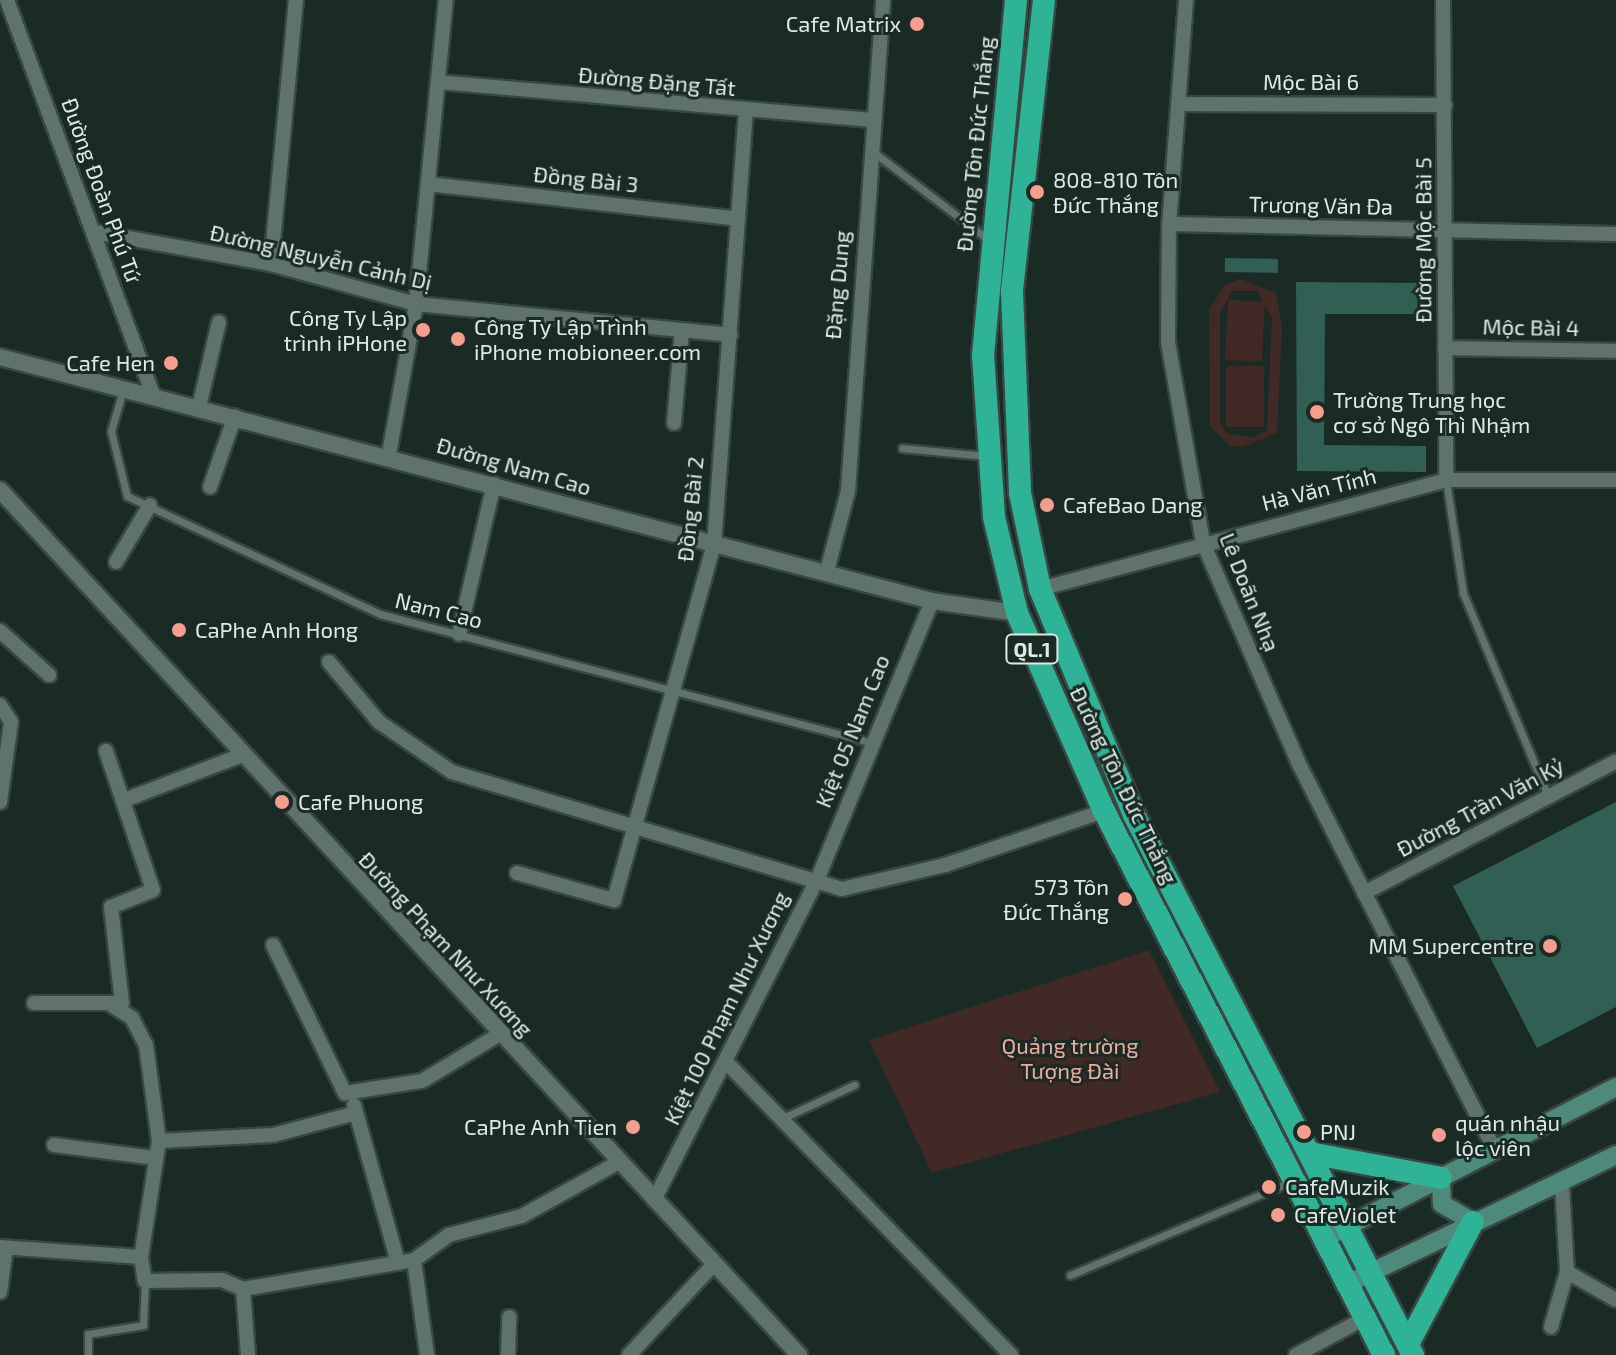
<!DOCTYPE html>
<html>
<head>
<meta charset="utf-8">
<style>
  body { margin:0 }
  #map { position:relative; width:1616px; height:1355px; overflow:hidden; background:#1a2a25; font-family:"Exo 2",sans-serif }
  div>[style] { position:absolute }
  .green>* { inset:0; background:#412a25; transform-origin:0 0 }
  .building>* { inset:0; background:#325f53; transform-origin:0 0 }
  .roads { filter:drop-shadow(2px 0 #394742) drop-shadow(-2px 0 #394742) drop-shadow(0 2px #394742) drop-shadow(0 -2px #394742) }
  .service>* { height:7px; margin:-3.5px; padding:0 3.5px; transform-origin:3.5px; border-radius:3.5px; background:#60726c }
  .minor>* { height:14px; margin:-7px; padding:0 7px; transform-origin:7px; border-radius:7px; background:#60726c }
  .tertiary>* { height:16px; margin:-8px; padding:0 8px; transform-origin:8px; border-radius:8px; background:#60726c }
  .secondary>* { height:18px; margin:-9px; padding:0 9px; transform-origin:9px; border-radius:9px; background:#4d8a7c }
  .trunk>* { height:22px; margin:-11px; padding:0 11px; transform-origin:11px; border-radius:11px; background:#2eb396 }
  .dots>* { width:22px; height:22px; translate:-50% -50%; box-sizing:border-box; border:4px solid #1a2a25; border-radius:50% }
  span { translate:-50% -50%; white-space:nowrap; text-align:center; line-height:1.15; -webkit-text-stroke:6px #1a2a25; paint-order:stroke }
  .shield-label span { padding:2px 6px; background:#1a2a25; border:2px solid; border-radius:6px; -webkit-text-stroke-width:0 }
  .shield-label { font-size:20px; color:#dfeae6; font-weight:700 }
  .poi-label { font-size:22px; color:#dfeae6 }
  .right { translate:-100% -50%; text-align:right }
  .left { translate:0 -50%; text-align:left }
  .street-label { font-size:22px; color:#dfeae6 }
  .park-label { font-size:22px; color:#efaa9e }
</style>
</head>
<body>
<div id="map">
  <div class="green">
    <div style="clip-path:polygon(evenodd,1241px 279px,1276px 293px,1282px 328px,1277px 433px,1243px 447px,1230px 446px,1210px 426px,1209px 310px,1225px 285px,1241px 279px,1232px 291px,1257px 291px,1272px 317px,1267px 430px,1253px 438px,1226px 433px,1220px 421px,1220px 313px,1232px 291px)"></div>
    <div style="left:1228px;top:300px;width:37px;height:60px;rotate:3deg"></div>
    <div style="left:1226px;top:366px;width:38px;height:61px"></div>
    <div style="clip-path:polygon(1149px 950px,1220px 1092px,932px 1173px,869px 1040px)"></div>
  </div>
  <div class="building">
    <div style="left:1225px;top:258px;width:53px;height:14px;rotate:1deg"></div>
    <div style="clip-path:polygon(1296px 282px,1426px 283px,1426px 314px,1325px 314px,1324px 445px,1426px 446px,1426px 472px,1297px 471px)"></div>
    <div style="clip-path:polygon(1616px 802px,1616px 1007px,1537px 1048px,1453px 886px)"></div>
  </div>
  <div class="roads">
    <div class="service">
      <div style="left:872px;top:151px;width:147px;rotate:37.3deg"></div>
      <div style="left:123px;top:390px;width:43px;rotate:106.3deg"></div>
      <div style="left:111px;top:431px;width:67px;rotate:76.2deg"></div>
      <div style="left:127px;top:496px;width:279px;rotate:25deg"></div>
      <div style="left:380px;top:614px;width:505px;rotate:14.67deg"></div>
      <div style="left:902px;top:448px;width:84px;rotate:5.4deg"></div>
      <div style="left:1446px;top:480px;width:114px;rotate:81.4deg"></div>
      <div style="left:1463px;top:593px;width:220px;rotate:67.3deg"></div>
      <div style="left:781px;top:1119px;width:81px;rotate:-25deg"></div>
      <div style="left:1070px;top:1275px;width:239px;rotate:-22.9deg"></div>
      <div style="left:88px;top:1355px;width:21px;rotate:-90deg"></div>
      <div style="left:88px;top:1334px;width:56px;rotate:-9.3deg"></div>
      <div style="left:143px;top:1325px;width:44px;rotate:-87.4deg"></div>
    </div>
    <div class="minor">
      <div style="left:7px;top:0;width:421px;rotate:69.7deg"></div>
      <div style="left:1186px;top:0;width:225px;rotate:94.3deg"></div>
      <div style="left:1169px;top:224px;width:118px;rotate:90.5deg"></div>
      <div style="left:1168px;top:342px;width:204px;rotate:80.1deg"></div>
      <div style="left:1203px;top:543px;width:239px;rotate:66.5deg"></div>
      <div style="left:1298px;top:762px;width:435px;rotate:63.1deg"></div>
      <div style="left:1443px;top:0;width:480px;rotate:89.6deg"></div>
      <div style="left:438px;top:82px;width:437px;rotate:5deg"></div>
      <div style="left:1178px;top:104px;width:267px;rotate:0.2deg"></div>
      <div style="left:428px;top:184px;width:312px;rotate:6.4deg"></div>
      <div style="left:1169px;top:224px;width:447px;rotate:1.3deg"></div>
      <div style="left:95px;top:232px;width:179px;rotate:10.3deg"></div>
      <div style="left:271px;top:264px;width:150px;rotate:15.4deg"></div>
      <div style="left:416px;top:304px;width:316px;rotate:5.6deg"></div>
      <div style="left:271px;top:264px;width:265px;rotate:-84.6deg"></div>
      <div style="left:1445px;top:348px;width:171px;rotate:1deg"></div>
      <div style="left:199px;top:407px;width:87px;rotate:-76.8deg"></div>
      <div style="left:674px;top:423px;width:93px;rotate:-85.1deg"></div>
      <div style="left:389px;top:454px;width:152px;rotate:-79.8deg"></div>
      <div style="left:416px;top:304px;width:305px;rotate:-84.4deg"></div>
      <div style="left:210px;top:487px;width:75px;rotate:-70.6deg"></div>
      <div style="left:116px;top:562px;width:66px;rotate:-59.2deg"></div>
      <div style="left:827px;top:571px;width:83px;rotate:-75.3deg"></div>
      <div style="left:848px;top:491px;width:492px;rotate:-85.9deg"></div>
      <div style="left:1040px;top:589px;width:420px;rotate:-15deg"></div>
      <div style="left:1446px;top:480px;width:170px"></div>
      <div style="left:0;top:631px;width:66px;rotate:41.9deg"></div>
      <div style="left:459px;top:634px;width:154px;rotate:-76.9deg"></div>
      <div style="left:329px;top:662px;width:78px;rotate:50.2deg"></div>
      <div style="left:379px;top:722px;width:88px;rotate:34.4deg"></div>
      <div style="left:452px;top:772px;width:407px;rotate:16.7deg"></div>
      <div style="left:842px;top:889px;width:106px;rotate:-13.1deg"></div>
      <div style="left:945px;top:865px;width:168px;rotate:-18.8deg"></div>
      <div style="left:0;top:705px;width:20px;rotate:57deg"></div>
      <div style="left:11px;top:722px;width:81px;rotate:97.8deg"></div>
      <div style="left:127px;top:799px;width:123px;rotate:-20.9deg"></div>
      <div style="left:517px;top:873px;width:101px;rotate:15.6deg"></div>
      <div style="left:614px;top:900px;width:369px;rotate:-74.3deg"></div>
      <div style="left:714px;top:545px;width:435px;rotate:-85.8deg"></div>
      <div style="left:1364px;top:893px;width:284px;rotate:-27.6deg"></div>
      <div style="left:273px;top:945px;width:165px;rotate:64.1deg"></div>
      <div style="left:345px;top:1093px;width:78px;rotate:-8.9deg"></div>
      <div style="left:422px;top:1081px;width:91px;rotate:-31.1deg"></div>
      <div style="left:34px;top:1003px;width:88px"></div>
      <div style="left:122px;top:1003px;width:97px;rotate:-96.5deg"></div>
      <div style="left:111px;top:907px;width:45px;rotate:-22deg"></div>
      <div style="left:153px;top:890px;width:147px;rotate:-108.7deg"></div>
      <div style="left:113px;top:1006px;width:22px;rotate:32deg"></div>
      <div style="left:132px;top:1018px;width:30px;rotate:63deg"></div>
      <div style="left:146px;top:1045px;width:97px;rotate:82.3deg"></div>
      <div style="left:159px;top:1141px;width:117px;rotate:98.8deg"></div>
      <div style="left:728px;top:1064px;width:406px;rotate:45.8deg"></div>
      <div style="left:354px;top:1105px;width:164px;rotate:74.4deg"></div>
      <div style="left:159px;top:1141px;width:114px;rotate:-3deg"></div>
      <div style="left:273px;top:1135px;width:86px;rotate:-14.8deg"></div>
      <div style="left:54px;top:1145px;width:103px;rotate:7.3deg"></div>
      <div style="left:654px;top:1200px;width:359px;rotate:-63deg"></div>
      <div style="left:817px;top:880px;width:302px;rotate:-67.6deg"></div>
      <div style="left:0;top:1247px;width:141px;rotate:4.1deg"></div>
      <div style="left:141px;top:1257px;width:24px;rotate:81deg"></div>
      <div style="left:145px;top:1281px;width:77px;rotate:-0.7deg"></div>
      <div style="left:222px;top:1280px;width:23px;rotate:23deg"></div>
      <div style="left:414px;top:1260px;width:96px;rotate:82.2deg"></div>
      <div style="left:1567px;top:1272px;width:56px;rotate:29.7deg"></div>
      <div style="left:0;top:1292px;width:44px;rotate:-82.2deg"></div>
      <div style="left:1551px;top:1327px;width:57px;rotate:-73.8deg"></div>
      <div style="left:1567px;top:1272px;width:88px;rotate:-93.3deg"></div>
      <div style="left:248px;top:1355px;width:66px;rotate:-94.3deg"></div>
      <div style="left:243px;top:1289px;width:173px;rotate:-9.6deg"></div>
      <div style="left:414px;top:1260px;width:43px;rotate:-35.5deg"></div>
      <div style="left:449px;top:1235px;width:75px;rotate:-14.6deg"></div>
      <div style="left:522px;top:1216px;width:111px;rotate:-29.1deg"></div>
      <div style="left:508px;top:1355px;width:38px;rotate:-88deg"></div>
      <div style="left:629px;top:1355px;width:125px;rotate:-47deg"></div>
      <div style="left:1296px;top:1355px;width:78px;rotate:-28.2deg"></div>
    </div>
    <div class="tertiary">
      <div style="left:0;top:357px;width:963px;rotate:14.67deg"></div>
      <div style="left:932px;top:601px;width:86px;rotate:8deg"></div>
      <div style="left:0;top:490px;width:1178px;rotate:47.27deg"></div>
    </div>
    <div class="secondary">
      <div style="left:1441px;top:1178px;width:26px;rotate:88deg"></div>
      <div style="left:1442px;top:1204px;width:36px;rotate:30deg"></div>
      <div style="left:1325px;top:1238px;width:328px;rotate:-27.4deg"></div>
      <div style="left:1349px;top:1283px;width:296px;rotate:-25.6deg"></div>
    </div>
    <div class="trunk">
      <div style="left:1016px;top:0;width:357px;rotate:95.3deg"></div>
      <div style="left:983px;top:355px;width:162px;rotate:86.1deg"></div>
      <div style="left:994px;top:517px;width:99px;rotate:76.5deg"></div>
      <div style="left:1017px;top:613px;width:216px;rotate:66.3deg"></div>
      <div style="left:1104px;top:811px;width:612px;rotate:62.76deg"></div>
      <div style="left:1044px;top:0;width:294px;rotate:96.3deg"></div>
      <div style="left:1012px;top:292px;width:201px;rotate:87.7deg"></div>
      <div style="left:1020px;top:493px;width:98px;rotate:78.2deg"></div>
      <div style="left:1040px;top:589px;width:245px;rotate:67.4deg"></div>
      <div style="left:1134px;top:815px;width:608px;rotate:62.68deg"></div>
      <div style="left:1310px;top:1153px;width:133px;rotate:10.8deg"></div>
      <div style="left:1408px;top:1344px;width:138px;rotate:-62deg"></div>
    </div>
  </div>
  <div class="dots">
    <div style="left:917px;top:24px;background:#f59d8e"></div>
    <div style="left:1037px;top:192px;background:#f59d8e"></div>
    <div style="left:423px;top:330px;background:#f59d8e"></div>
    <div style="left:458px;top:339px;background:#f59d8e"></div>
    <div style="left:171px;top:363px;background:#f59d8e"></div>
    <div style="left:1317px;top:412px;background:#f59d8e"></div>
    <div style="left:1047px;top:505px;background:#f59d8e"></div>
    <div style="left:179px;top:630px;background:#f59d8e"></div>
    <div style="left:282px;top:802px;background:#f59d8e"></div>
    <div style="left:1125px;top:899px;background:#f59d8e"></div>
    <div style="left:1550px;top:946px;background:#f59d8e"></div>
    <div style="left:633px;top:1127px;background:#f59d8e"></div>
    <div style="left:1304px;top:1132px;background:#f59d8e"></div>
    <div style="left:1439px;top:1135px;background:#f59d8e"></div>
    <div style="left:1269px;top:1187px;background:#f59d8e"></div>
    <div style="left:1278px;top:1215px;background:#f59d8e"></div>
  </div>
  <div class="shield-label">
    <span style="left:1032px;top:649px">QL.1</span>
  </div>
  <div class="poi-label">
    <span class="right" style="left:901px;top:24px">Cafe Matrix</span>
    <span class="left" style="left:1053px;top:192px">808-810 Tôn<br>Đức Thắng</span>
    <span class="right" style="left:407px;top:330px">Công Ty Lập<br>trình iPHone</span>
    <span class="left" style="left:474px;top:339px">Công Ty Lập Trình<br>iPhone mobioneer.com</span>
    <span class="right" style="left:155px;top:363px">Cafe Hen</span>
    <span class="left" style="left:1333px;top:412px">Trường Trung học<br>cơ sở Ngô Thì Nhậm</span>
    <span class="left" style="left:1063px;top:505px">CafeBao Dang</span>
    <span class="left" style="left:195px;top:630px">CaPhe Anh Hong</span>
    <span class="left" style="left:298px;top:802px">Cafe Phuong</span>
    <span class="right" style="left:1109px;top:899px">573 Tôn<br>Đức Thắng</span>
    <span class="right" style="left:1534px;top:946px">MM Supercentre</span>
    <span class="left" style="left:1455px;top:1135px">quán nhậu<br>lộc viên</span>
    <span class="right" style="left:617px;top:1127px">CaPhe Anh Tien</span>
    <span class="left" style="left:1320px;top:1132px">PNJ</span>
    <span class="left" style="left:1285px;top:1187px">CafeMuzik</span>
    <span class="left" style="left:1294px;top:1215px">CafeViolet</span>
  </div>
  <div class="street-label">
    <span style="left:657px;top:81px;rotate:5deg">Đường Đặng Tất</span>
    <span style="left:1311px;top:82px">Mộc Bài 6</span>
    <span style="left:975px;top:144px;rotate:-84deg">Đường Tôn Đức Thắng</span>
    <span style="left:586px;top:179px;rotate:6deg">Đồng Bài 3</span>
    <span style="left:102px;top:190px;rotate:70deg">Đường Đoàn Phú Tứ</span>
    <span style="left:1321px;top:205px;rotate:1deg">Trương Văn Đa</span>
    <span style="left:1423px;top:240px;rotate:-90deg">Đường Mộc Bài 5</span>
    <span style="left:321px;top:257px;rotate:13deg">Đường Nguyễn Cảnh Dị</span>
    <span style="left:837px;top:285px;rotate:-85deg">Đặng Dung</span>
    <span style="left:1531px;top:327px;rotate:1deg">Mộc Bài 4</span>
    <span style="left:514px;top:466px;rotate:16deg">Đường Nam Cao</span>
    <span style="left:1319px;top:489px;rotate:-14deg">Hà Văn Tính</span>
    <span style="left:690px;top:509px;rotate:-84deg">Đồng Bài 2</span>
    <span style="left:1250px;top:592px;rotate:68deg">Lê Doãn Nhạ</span>
    <span style="left:439px;top:610px;rotate:14deg">Nam Cao</span>
    <span style="left:852px;top:731px;rotate:-68deg">Kiệt 05 Nam Cao</span>
    <span style="left:1124px;top:785px;rotate:64deg">Đường Tôn Đức Thắng</span>
    <span style="left:1480px;top:807px;rotate:-28deg">Đường Trần Văn Kỷ</span>
    <span style="left:446px;top:944px;rotate:47deg">Đường Phạm Như Xương</span>
    <span style="left:726px;top:1008px;rotate:-64deg">Kiệt 100 Phạm Như Xương</span>
  </div>
  <div class="park-label">
    <span style="left:1070px;top:1058px">Quảng trường<br>Tượng Đài</span>
  </div>
</div>
</body>
</html>
